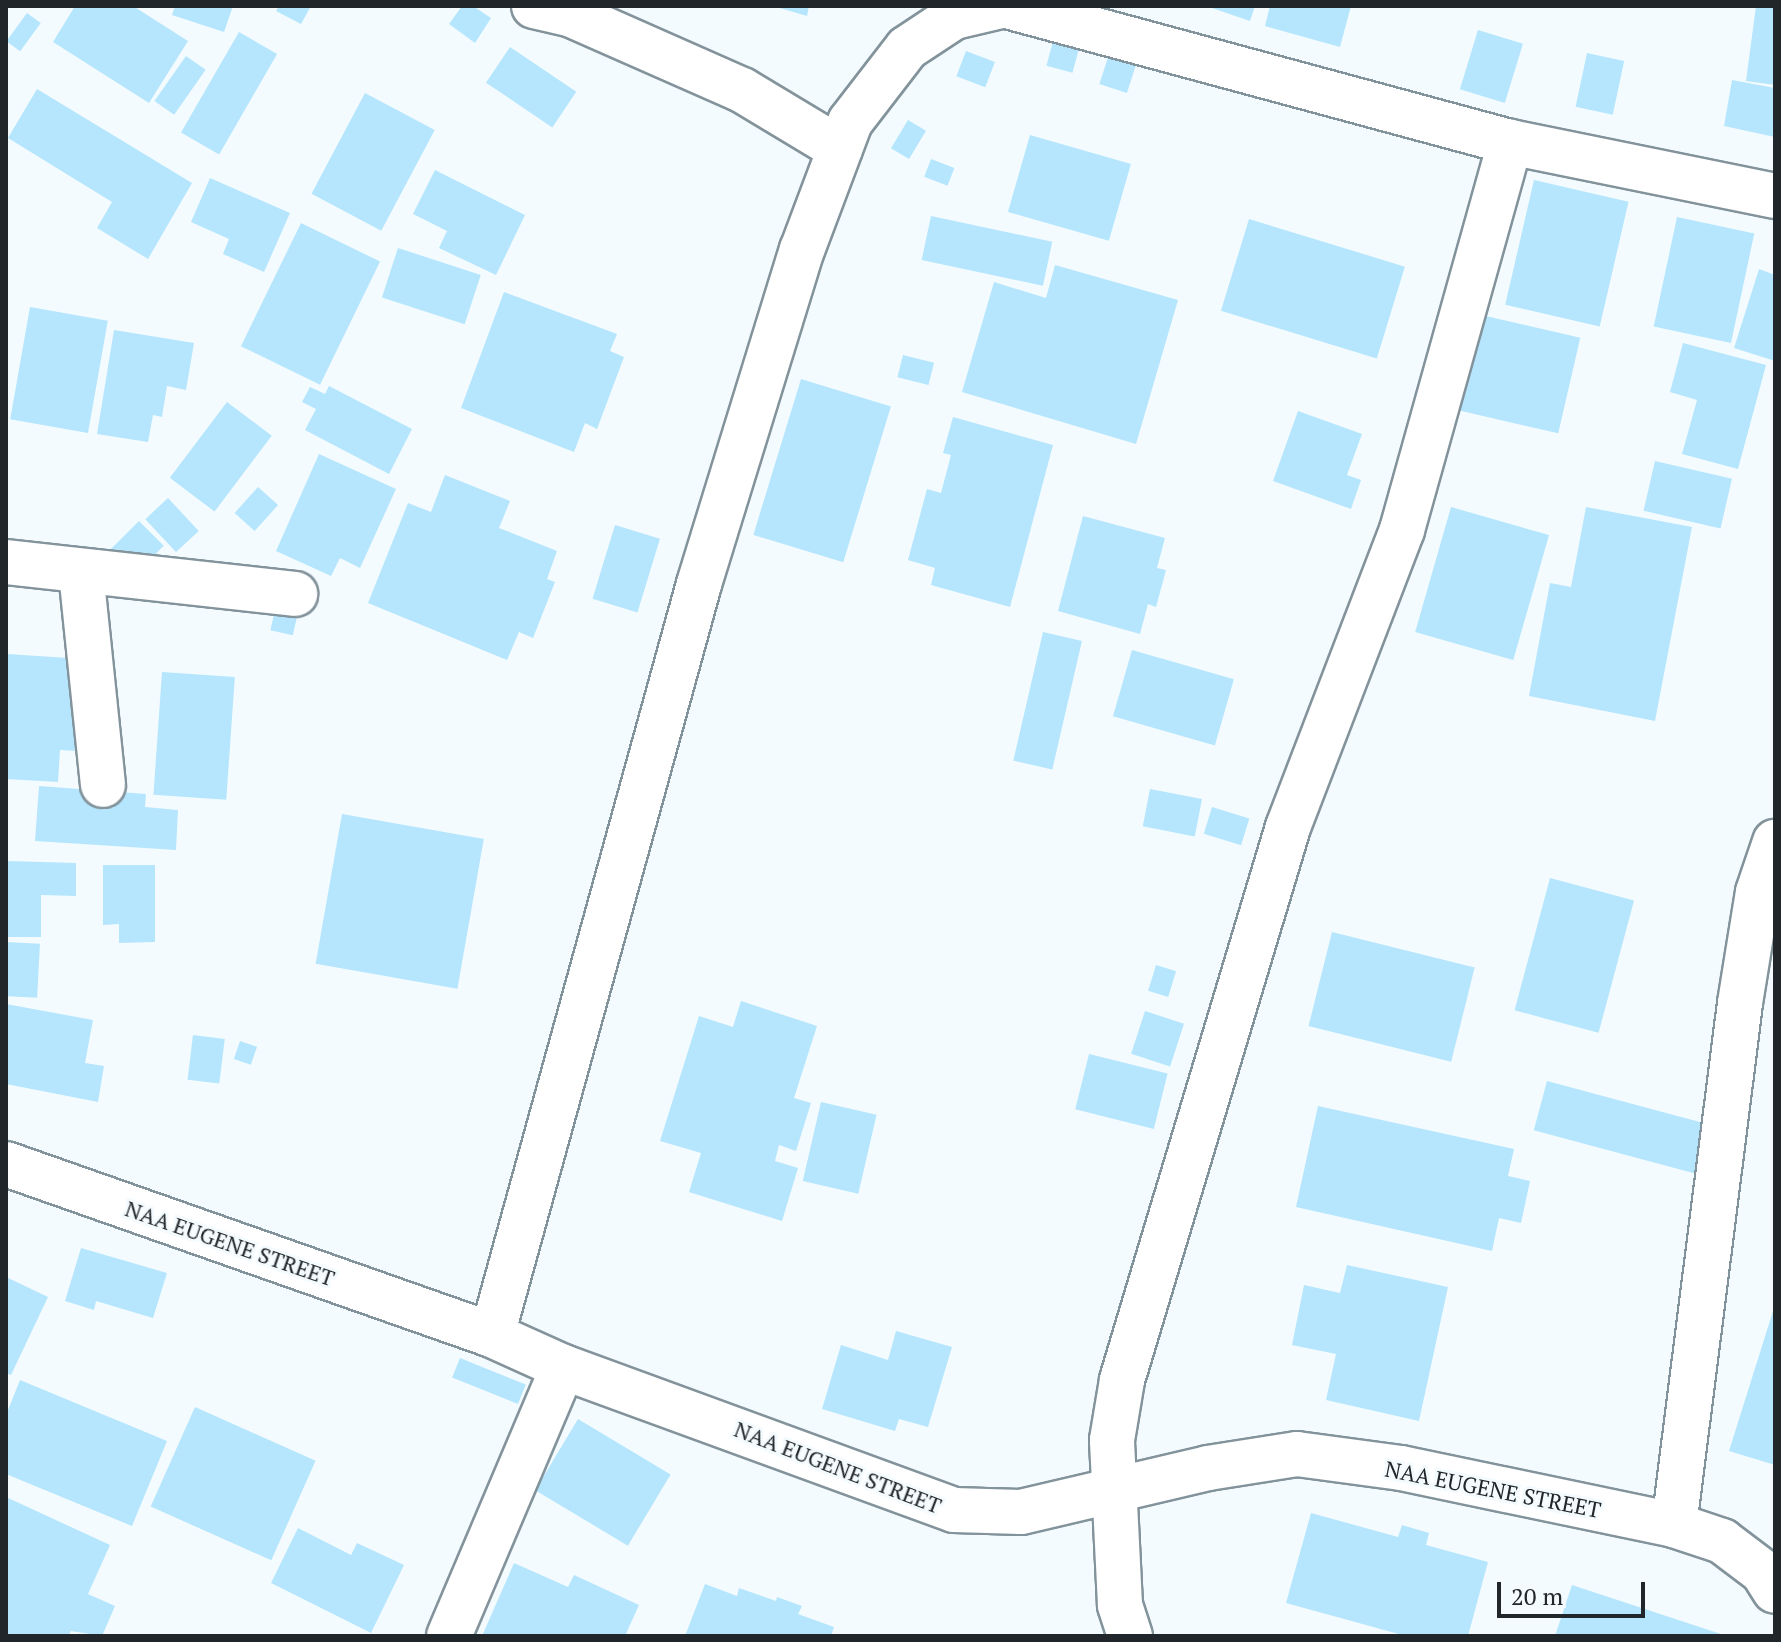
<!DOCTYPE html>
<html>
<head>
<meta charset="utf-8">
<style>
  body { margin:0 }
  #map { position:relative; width:1781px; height:1642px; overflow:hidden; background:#f4fbfe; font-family:"PT Serif",serif }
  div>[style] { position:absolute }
  .building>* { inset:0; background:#b5e6fd; transform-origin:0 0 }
  .roads { filter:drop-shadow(2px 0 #83939b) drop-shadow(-2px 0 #83939b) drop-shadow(0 2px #83939b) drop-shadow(0 -2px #83939b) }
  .minor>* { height:44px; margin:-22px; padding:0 22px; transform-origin:22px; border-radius:22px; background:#fff }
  span { translate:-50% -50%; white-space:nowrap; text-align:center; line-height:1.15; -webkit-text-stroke:6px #f4fbfe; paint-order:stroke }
  .street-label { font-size:22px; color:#202629 }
  .frame { position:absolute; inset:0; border:8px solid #202629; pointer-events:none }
  .scale { position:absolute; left:1497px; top:1582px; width:148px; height:36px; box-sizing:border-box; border:4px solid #202629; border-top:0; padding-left:10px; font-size:24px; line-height:28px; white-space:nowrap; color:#202629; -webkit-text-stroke:6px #f4fbfe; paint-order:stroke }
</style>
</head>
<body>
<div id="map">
  <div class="building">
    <div style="clip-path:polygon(75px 6px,133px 6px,188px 41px,149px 103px,53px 42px)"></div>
    <div style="clip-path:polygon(175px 6px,233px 6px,224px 32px,172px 15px)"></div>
    <div style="clip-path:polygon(279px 6px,311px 6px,301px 24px,276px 11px)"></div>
    <div style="clip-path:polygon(462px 6px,473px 6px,491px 18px,475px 43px,449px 24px)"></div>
    <div style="clip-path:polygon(773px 6px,809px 6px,807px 16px)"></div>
    <div style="clip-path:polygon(1206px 6px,1255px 6px,1250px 21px)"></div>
    <div style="clip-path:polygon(1270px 6px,1351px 6px,1340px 47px,1265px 26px)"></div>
    <div style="clip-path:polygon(1756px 6px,1775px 6px,1775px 85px,1746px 81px)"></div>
    <div style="left:27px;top:13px;width:17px;height:35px;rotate:36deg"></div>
    <div style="left:1056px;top:30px;width:27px;height:37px;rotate:15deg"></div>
    <div style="left:1478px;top:30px;width:47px;height:62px;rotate:17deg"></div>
    <div style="left:239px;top:32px;width:44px;height:116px;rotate:30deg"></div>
    <div style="left:1112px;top:45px;width:29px;height:41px;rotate:18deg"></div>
    <div style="left:510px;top:47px;width:80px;height:43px;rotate:34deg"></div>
    <div style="left:966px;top:51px;width:31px;height:27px;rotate:21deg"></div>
    <div style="left:1587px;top:53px;width:38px;height:55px;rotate:12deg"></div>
    <div style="left:186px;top:56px;width:24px;height:55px;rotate:35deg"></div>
    <div style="clip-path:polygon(1732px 80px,1775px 88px,1775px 137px,1724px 126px)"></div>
    <div style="clip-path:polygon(37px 89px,192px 183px,148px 259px,97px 228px,112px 202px,8px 138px)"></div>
    <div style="left:365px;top:93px;width:79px;height:114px;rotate:28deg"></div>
    <div style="left:908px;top:120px;width:21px;height:33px;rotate:31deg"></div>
    <div style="left:1030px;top:135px;width:105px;height:80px;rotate:16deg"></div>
    <div style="left:931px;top:159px;width:25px;height:19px;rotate:21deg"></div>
    <div style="clip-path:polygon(435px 170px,525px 215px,496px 275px,439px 248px,447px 231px,413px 214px)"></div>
    <div style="clip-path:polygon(210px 178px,290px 213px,264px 272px,223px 254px,229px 239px,191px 222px)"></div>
    <div style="left:1534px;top:180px;width:97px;height:128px;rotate:13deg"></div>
    <div style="left:931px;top:216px;width:124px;height:45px;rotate:12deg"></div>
    <div style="left:1677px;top:217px;width:79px;height:112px;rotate:12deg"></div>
    <div style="left:1249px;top:219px;width:163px;height:96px;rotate:17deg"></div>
    <div style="left:301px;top:223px;width:88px;height:137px;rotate:26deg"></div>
    <div style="left:398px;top:248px;width:87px;height:52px;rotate:18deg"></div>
    <div style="clip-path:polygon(1055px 265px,1178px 300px,1136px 444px,962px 392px,994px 282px,1046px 298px)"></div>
    <div style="clip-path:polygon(1759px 269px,1775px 275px,1775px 361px,1734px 348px)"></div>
    <div style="clip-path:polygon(504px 292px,617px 334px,610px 351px,624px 357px,597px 429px,585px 423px,574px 452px,461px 408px)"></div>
    <div style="left:30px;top:307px;width:79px;height:114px;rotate:10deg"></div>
    <div style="left:1477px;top:314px;width:106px;height:98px;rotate:13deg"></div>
    <div style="clip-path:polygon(114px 330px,194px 343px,186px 390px,167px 386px,162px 417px,153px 415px,148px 442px,97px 434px)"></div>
    <div style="clip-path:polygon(1683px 343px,1766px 365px,1738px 469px,1682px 454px,1697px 400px,1670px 392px)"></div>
    <div style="left:903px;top:355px;width:32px;height:23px;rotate:14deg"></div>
    <div style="left:801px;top:379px;width:94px;height:163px;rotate:17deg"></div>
    <div style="clip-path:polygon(329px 386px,412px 429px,389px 474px,305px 430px,316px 409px,302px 402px,310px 387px,325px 394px)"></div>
    <div style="left:227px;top:402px;width:56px;height:95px;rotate:37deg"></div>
    <div style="clip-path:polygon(1298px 411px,1362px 434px,1347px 475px,1361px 480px,1351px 509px,1273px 481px)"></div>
    <div style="clip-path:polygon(953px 417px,1053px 445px,1010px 607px,931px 585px,935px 568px,908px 560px,927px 489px,941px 493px,951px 455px,943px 453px)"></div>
    <div style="clip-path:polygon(319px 454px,396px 489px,360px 568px,340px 558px,331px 576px,276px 551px)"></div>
    <div style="left:1655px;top:461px;width:79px;height:51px;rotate:13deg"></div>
    <div style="clip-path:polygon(445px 475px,510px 501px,499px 528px,557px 551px,547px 579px,555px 582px,533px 638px,519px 632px,507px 660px,368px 603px,408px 503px,431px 512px)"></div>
    <div style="left:258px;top:487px;width:27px;height:35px;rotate:42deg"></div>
    <div style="left:168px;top:498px;width:45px;height:31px;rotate:47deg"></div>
    <div style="left:1451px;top:507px;width:102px;height:130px;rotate:16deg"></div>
    <div style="clip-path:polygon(1586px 507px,1692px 527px,1655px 721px,1529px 696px,1550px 583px,1571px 587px)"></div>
    <div style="clip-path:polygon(1083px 516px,1165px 538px,1157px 568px,1166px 570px,1156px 607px,1148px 604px,1140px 634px,1058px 611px)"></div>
    <div style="left:139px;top:521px;width:35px;height:40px;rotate:45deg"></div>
    <div style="left:615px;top:525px;width:47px;height:77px;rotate:17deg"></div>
    <div style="left:278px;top:597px;width:23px;height:34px;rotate:13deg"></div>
    <div style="left:1043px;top:632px;width:40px;height:132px;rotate:13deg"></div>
    <div style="left:1132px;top:650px;width:106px;height:69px;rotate:16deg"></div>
    <div style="clip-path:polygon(7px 654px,84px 659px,77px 751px,60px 750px,58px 782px,6px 779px)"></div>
    <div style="left:162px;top:672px;width:73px;height:123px;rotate:4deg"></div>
    <div style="clip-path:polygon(39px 786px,146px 794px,145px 807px,178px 810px,176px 850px,35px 841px)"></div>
    <div style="left:1150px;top:789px;width:53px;height:38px;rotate:11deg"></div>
    <div style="left:1212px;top:807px;width:39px;height:28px;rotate:17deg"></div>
    <div style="left:342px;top:814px;width:144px;height:152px;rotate:10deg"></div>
    <div style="clip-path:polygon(6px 861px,76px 863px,76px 896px,41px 895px,41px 937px,6px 937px)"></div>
    <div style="clip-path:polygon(103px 865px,155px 865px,155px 942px,119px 943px,119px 924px,103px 925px)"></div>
    <div style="left:1550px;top:878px;width:87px;height:137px;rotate:15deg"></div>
    <div style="left:1332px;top:932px;width:147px;height:97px;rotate:14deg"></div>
    <div style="left:6px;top:942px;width:34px;height:54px;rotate:3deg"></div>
    <div style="left:1156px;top:965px;width:21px;height:27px;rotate:17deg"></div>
    <div style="clip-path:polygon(741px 1001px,817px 1026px,794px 1098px,811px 1103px,796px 1151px,779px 1145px,775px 1161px,798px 1168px,782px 1221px,689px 1192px,701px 1153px,660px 1141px,699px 1016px,733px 1027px)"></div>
    <div style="clip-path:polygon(6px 1004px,93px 1020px,85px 1063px,104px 1066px,98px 1102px,6px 1084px)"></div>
    <div style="left:1145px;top:1011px;width:41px;height:45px;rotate:18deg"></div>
    <div style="left:193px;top:1035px;width:32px;height:45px;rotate:7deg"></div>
    <div style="left:240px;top:1041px;width:18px;height:19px;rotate:19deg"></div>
    <div style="left:1089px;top:1054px;width:81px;height:57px;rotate:14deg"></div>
    <div style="left:1547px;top:1081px;width:166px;height:51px;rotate:15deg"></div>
    <div style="left:821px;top:1102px;width:57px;height:81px;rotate:13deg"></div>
    <div style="clip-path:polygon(1318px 1106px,1514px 1149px,1508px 1176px,1530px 1181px,1521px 1223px,1499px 1218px,1492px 1251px,1296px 1207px)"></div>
    <div style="clip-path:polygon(81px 1248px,167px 1273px,153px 1318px,96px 1301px,94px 1310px,65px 1301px)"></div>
    <div style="clip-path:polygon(1347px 1265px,1448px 1287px,1419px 1421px,1326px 1400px,1336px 1354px,1292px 1345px,1304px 1285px,1340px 1293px)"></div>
    <div style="clip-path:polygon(6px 1277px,48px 1297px,11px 1375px,6px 1373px)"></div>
    <div style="clip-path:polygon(1773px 1311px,1775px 1312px,1775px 1465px,1729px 1451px)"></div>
    <div style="clip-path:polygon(896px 1331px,952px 1347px,928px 1427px,899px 1419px,895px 1431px,822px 1409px,841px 1345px,888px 1360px)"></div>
    <div style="left:460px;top:1358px;width:71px;height:21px;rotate:22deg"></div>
    <div style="clip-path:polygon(20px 1380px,167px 1441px,132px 1526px,6px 1474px,6px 1415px)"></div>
    <div style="left:195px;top:1407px;width:132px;height:109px;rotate:24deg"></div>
    <div style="left:578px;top:1419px;width:108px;height:83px;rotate:31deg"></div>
    <div style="clip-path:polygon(6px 1497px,110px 1545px,88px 1594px,115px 1606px,102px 1636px,71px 1631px,68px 1636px,6px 1636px)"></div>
    <div style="clip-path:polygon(1311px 1513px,1398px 1537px,1402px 1525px,1429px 1533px,1426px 1545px,1488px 1562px,1468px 1636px,1406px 1636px,1286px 1603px)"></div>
    <div style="clip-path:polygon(298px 1528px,351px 1555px,357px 1543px,404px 1565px,371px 1633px,271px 1583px)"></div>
    <div style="clip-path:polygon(514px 1563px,568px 1587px,574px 1575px,639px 1605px,625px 1636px,482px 1636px)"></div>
    <div style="clip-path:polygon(705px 1584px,737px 1596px,739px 1588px,776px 1601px,777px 1597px,802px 1606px,798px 1614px,834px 1627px,831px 1636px,685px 1636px)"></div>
    <div style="clip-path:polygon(1572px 1585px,1724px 1635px,1724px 1636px,1555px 1636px)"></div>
  </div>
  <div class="roads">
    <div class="minor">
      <div style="left:534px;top:6px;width:39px;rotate:13deg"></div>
      <div style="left:572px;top:15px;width:186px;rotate:23.8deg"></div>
      <div style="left:742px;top:90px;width:114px;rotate:31deg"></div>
      <div style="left:1007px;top:6px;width:521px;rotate:15.13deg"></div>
      <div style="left:1510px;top:142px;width:270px;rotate:11.5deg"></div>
      <div style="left:6px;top:562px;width:291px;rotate:6.3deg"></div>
      <div style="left:81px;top:572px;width:214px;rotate:84.1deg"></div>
      <div style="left:6px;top:1164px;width:515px;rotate:19.38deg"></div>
      <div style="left:492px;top:1335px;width:78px;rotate:24.3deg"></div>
      <div style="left:563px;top:1367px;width:416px;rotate:20.1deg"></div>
      <div style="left:954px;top:1510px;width:67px;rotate:1.7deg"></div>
      <div style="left:1021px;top:1512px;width:192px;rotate:-13.2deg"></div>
      <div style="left:1208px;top:1468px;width:90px;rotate:-8.9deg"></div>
      <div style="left:1297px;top:1454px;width:105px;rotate:7.7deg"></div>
      <div style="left:1401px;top:1468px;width:279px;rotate:11.8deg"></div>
      <div style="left:1674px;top:1525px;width:51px;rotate:18.4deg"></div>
      <div style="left:1722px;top:1541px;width:51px;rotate:37.1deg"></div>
      <div style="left:1763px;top:1572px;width:22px;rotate:58deg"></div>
      <div style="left:492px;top:1335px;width:779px;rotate:-74.59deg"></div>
      <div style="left:699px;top:584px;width:350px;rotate:-72.9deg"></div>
      <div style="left:802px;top:250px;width:137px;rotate:-69.4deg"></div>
      <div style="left:850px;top:122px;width:93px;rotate:-52.4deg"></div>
      <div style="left:907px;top:48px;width:56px;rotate:-33.4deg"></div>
      <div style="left:954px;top:17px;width:48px;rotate:-13.2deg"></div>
      <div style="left:1674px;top:1525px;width:526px;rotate:-82.79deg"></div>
      <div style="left:1740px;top:1003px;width:112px;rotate:-80.8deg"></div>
      <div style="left:1758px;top:892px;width:53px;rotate:-71.2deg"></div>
      <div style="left:449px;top:1636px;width:292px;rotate:-67deg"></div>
      <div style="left:1130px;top:1636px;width:33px;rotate:-108deg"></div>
      <div style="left:1120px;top:1605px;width:165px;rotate:-92.8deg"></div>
      <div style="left:1112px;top:1440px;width:61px;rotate:-80.5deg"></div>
      <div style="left:1122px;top:1380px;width:577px;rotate:-73.29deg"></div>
      <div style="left:1288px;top:827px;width:318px;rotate:-69deg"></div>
      <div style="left:1402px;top:530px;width:403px;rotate:-74.4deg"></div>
    </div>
  </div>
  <div class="street-label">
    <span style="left:230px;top:1243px;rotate:19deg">NAA EUGENE STREET</span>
    <span style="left:838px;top:1467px;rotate:21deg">NAA EUGENE STREET</span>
    <span style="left:1493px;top:1489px;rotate:11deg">NAA EUGENE STREET</span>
  </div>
  <div class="frame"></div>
  <div class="scale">20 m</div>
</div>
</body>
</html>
